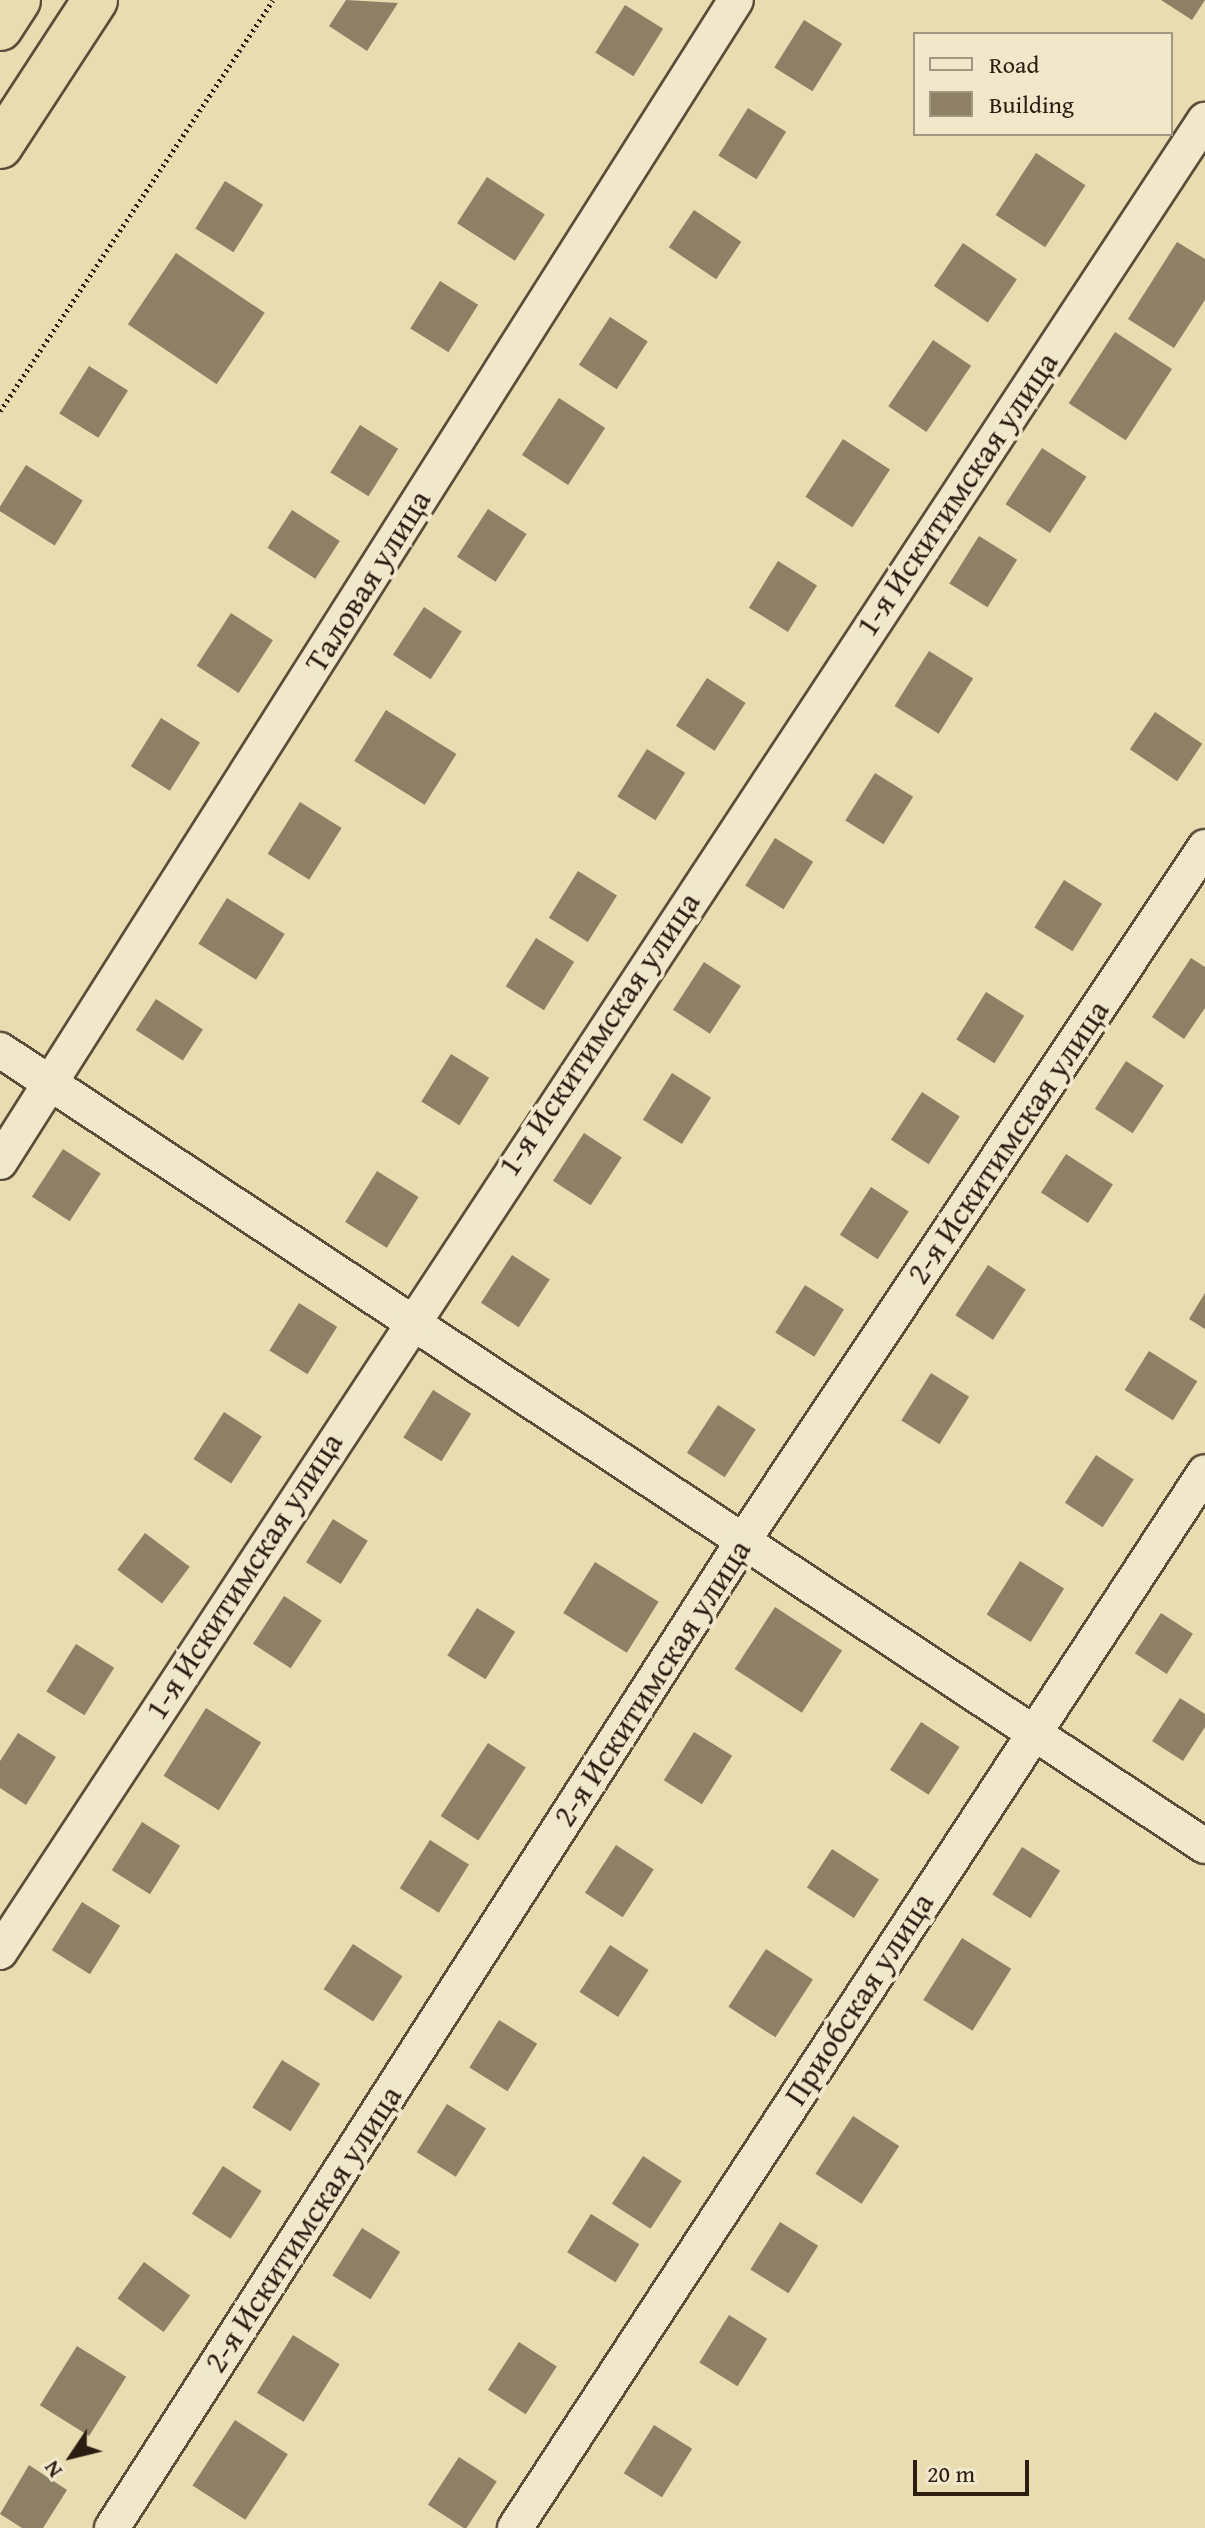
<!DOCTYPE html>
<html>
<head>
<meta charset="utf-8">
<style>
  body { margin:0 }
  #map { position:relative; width:1205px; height:2528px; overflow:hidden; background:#e9dcb1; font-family:"Gentium Book Plus",serif }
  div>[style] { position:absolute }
  .building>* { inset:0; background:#8e8065; transform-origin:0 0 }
  .path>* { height:5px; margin-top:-2.5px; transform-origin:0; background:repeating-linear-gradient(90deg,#2c1d12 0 2px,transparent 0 6px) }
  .roads { filter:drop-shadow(2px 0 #5b4d3a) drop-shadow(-2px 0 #5b4d3a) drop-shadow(0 2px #5b4d3a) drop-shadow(0 -2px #5b4d3a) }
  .street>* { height:34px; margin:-17px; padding:0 17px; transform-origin:17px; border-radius:17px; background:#f1e8cc }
  .highway>* { height:44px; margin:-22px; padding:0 22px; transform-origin:22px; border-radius:22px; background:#e9dcb1 }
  span { translate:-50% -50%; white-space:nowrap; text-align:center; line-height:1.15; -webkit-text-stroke:8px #f1e8cc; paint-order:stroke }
  .street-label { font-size:32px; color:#2c1d12 }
  .legend { position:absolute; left:913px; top:32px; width:260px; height:104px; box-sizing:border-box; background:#f1e8cc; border:2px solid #a29782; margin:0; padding:10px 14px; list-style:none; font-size:24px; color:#2c1d12 }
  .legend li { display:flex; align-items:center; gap:16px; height:40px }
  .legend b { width:40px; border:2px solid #a29782 }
  .north { position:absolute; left:32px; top:2416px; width:80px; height:80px; -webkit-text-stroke:6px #f1e8cc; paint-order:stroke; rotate:235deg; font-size:22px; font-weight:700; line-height:32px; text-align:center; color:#2c1d12 }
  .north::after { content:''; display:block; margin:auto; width:28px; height:36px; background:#2c1d12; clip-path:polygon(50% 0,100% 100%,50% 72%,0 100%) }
  .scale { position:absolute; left:913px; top:2460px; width:116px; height:36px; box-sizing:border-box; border:4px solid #2c1d12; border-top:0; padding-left:10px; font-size:24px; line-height:28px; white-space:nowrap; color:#2c1d12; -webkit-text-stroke:6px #f1e8cc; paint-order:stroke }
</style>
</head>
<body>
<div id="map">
  <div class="building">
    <div style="clip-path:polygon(346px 0,398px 3px,367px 51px,329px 26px)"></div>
    <div style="clip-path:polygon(1161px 0,1205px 0,1192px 20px)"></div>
    <div style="left:625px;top:5px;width:45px;height:56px;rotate:32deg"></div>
    <div style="left:804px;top:20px;width:45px;height:56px;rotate:32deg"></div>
    <div style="left:748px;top:108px;width:45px;height:56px;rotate:32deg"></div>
    <div style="left:1036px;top:153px;width:59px;height:74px;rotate:33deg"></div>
    <div style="left:487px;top:177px;width:69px;height:55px;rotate:33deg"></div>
    <div style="left:225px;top:181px;width:45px;height:56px;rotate:32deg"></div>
    <div style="left:694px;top:210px;width:57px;height:45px;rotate:34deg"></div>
    <div style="clip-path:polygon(1177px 242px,1205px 259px,1205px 300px,1174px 348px,1128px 319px)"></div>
    <div style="left:963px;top:243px;width:65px;height:52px;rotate:34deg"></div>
    <div style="left:176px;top:253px;width:107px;height:86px;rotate:34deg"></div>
    <div style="left:440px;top:281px;width:45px;height:56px;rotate:32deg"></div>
    <div style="left:610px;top:317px;width:45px;height:57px;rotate:33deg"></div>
    <div style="left:1115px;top:332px;width:68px;height:85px;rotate:33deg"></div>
    <div style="left:933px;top:340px;width:46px;height:80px;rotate:34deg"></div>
    <div style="left:89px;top:366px;width:46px;height:56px;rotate:32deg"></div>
    <div style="left:559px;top:398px;width:55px;height:68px;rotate:33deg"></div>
    <div style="left:360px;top:425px;width:45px;height:56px;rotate:32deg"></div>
    <div style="left:843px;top:439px;width:56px;height:69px;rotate:33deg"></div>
    <div style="left:1042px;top:448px;width:53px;height:67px;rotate:33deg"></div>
    <div style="left:26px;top:465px;width:67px;height:53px;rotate:32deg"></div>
    <div style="left:488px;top:509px;width:46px;height:57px;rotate:33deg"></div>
    <div style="left:292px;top:510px;width:57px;height:45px;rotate:33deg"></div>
    <div style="left:979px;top:536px;width:45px;height:56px;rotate:32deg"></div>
    <div style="left:778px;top:561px;width:46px;height:55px;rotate:32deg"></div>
    <div style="left:424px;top:607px;width:45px;height:57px;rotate:33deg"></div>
    <div style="left:231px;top:613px;width:50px;height:63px;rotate:33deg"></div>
    <div style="left:929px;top:651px;width:52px;height:65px;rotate:32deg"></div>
    <div style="left:707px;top:678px;width:46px;height:57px;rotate:33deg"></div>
    <div style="left:386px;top:710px;width:83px;height:60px;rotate:32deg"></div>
    <div style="left:1155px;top:712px;width:57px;height:45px;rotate:34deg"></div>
    <div style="left:161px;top:718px;width:46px;height:57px;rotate:32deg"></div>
    <div style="left:647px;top:749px;width:45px;height:56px;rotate:32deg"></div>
    <div style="left:875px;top:773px;width:45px;height:56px;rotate:32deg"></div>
    <div style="left:300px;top:802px;width:49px;height:61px;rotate:32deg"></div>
    <div style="left:775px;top:838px;width:45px;height:56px;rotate:32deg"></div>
    <div style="left:578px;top:871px;width:46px;height:55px;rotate:32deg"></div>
    <div style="left:1064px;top:880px;width:45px;height:56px;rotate:32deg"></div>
    <div style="left:227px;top:898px;width:68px;height:54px;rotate:32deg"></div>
    <div style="left:536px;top:938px;width:45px;height:57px;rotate:32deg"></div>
    <div style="clip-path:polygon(1191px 958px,1205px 967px,1205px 1008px,1184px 1039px,1152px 1017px)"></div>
    <div style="left:704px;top:962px;width:44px;height:57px;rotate:33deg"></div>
    <div style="left:986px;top:992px;width:45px;height:56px;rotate:32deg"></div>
    <div style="left:156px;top:999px;width:56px;height:37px;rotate:33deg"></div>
    <div style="left:451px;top:1054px;width:45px;height:56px;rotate:32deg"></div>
    <div style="left:1126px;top:1061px;width:45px;height:57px;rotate:33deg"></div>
    <div style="left:672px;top:1073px;width:46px;height:55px;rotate:32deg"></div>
    <div style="left:922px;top:1092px;width:45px;height:57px;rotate:33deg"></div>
    <div style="left:584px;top:1133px;width:45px;height:57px;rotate:33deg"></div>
    <div style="left:63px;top:1149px;width:45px;height:57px;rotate:33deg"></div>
    <div style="left:1066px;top:1154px;width:56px;height:46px;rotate:33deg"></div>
    <div style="left:377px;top:1171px;width:49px;height:60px;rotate:32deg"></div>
    <div style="left:871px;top:1187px;width:45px;height:57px;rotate:33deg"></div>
    <div style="left:512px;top:1255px;width:45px;height:57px;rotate:33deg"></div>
    <div style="left:988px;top:1265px;width:45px;height:60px;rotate:33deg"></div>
    <div style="left:805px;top:1285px;width:46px;height:56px;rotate:32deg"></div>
    <div style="clip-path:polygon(1205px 1293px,1205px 1329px,1189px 1319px)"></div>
    <div style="left:299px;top:1303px;width:45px;height:56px;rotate:32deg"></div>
    <div style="left:1149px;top:1351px;width:57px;height:46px;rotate:32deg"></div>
    <div style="left:931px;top:1373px;width:45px;height:56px;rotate:32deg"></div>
    <div style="left:433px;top:1390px;width:45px;height:56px;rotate:32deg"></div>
    <div style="left:718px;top:1405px;width:45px;height:57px;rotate:33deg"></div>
    <div style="left:224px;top:1412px;width:45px;height:56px;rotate:33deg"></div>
    <div style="left:1096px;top:1455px;width:45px;height:57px;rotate:33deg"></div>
    <div style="left:333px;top:1519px;width:41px;height:51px;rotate:32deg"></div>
    <div style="left:145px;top:1533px;width:56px;height:46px;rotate:37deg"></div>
    <div style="left:1020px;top:1561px;width:52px;height:63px;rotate:32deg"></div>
    <div style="left:595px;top:1562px;width:75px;height:60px;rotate:32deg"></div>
    <div style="left:284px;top:1596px;width:45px;height:57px;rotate:33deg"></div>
    <div style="left:775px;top:1607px;width:80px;height:74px;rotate:33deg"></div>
    <div style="left:477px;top:1608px;width:45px;height:56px;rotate:32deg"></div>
    <div style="left:1161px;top:1613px;width:38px;height:48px;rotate:33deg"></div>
    <div style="left:76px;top:1644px;width:45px;height:56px;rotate:32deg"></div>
    <div style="clip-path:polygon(1180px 1698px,1205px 1714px,1205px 1727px,1183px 1761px,1152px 1741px)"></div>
    <div style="left:206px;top:1708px;width:65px;height:80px;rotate:32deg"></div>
    <div style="left:921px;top:1722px;width:46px;height:57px;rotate:33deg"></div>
    <div style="left:694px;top:1732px;width:45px;height:57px;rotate:32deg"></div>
    <div style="clip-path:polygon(18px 1733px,56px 1757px,26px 1805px,0 1788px,0 1761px)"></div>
    <div style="left:488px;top:1743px;width:45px;height:87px;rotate:33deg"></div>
    <div style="left:142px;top:1822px;width:45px;height:57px;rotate:32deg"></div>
    <div style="left:430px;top:1840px;width:46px;height:57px;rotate:32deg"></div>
    <div style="left:616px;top:1845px;width:45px;height:57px;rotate:33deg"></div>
    <div style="left:1022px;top:1847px;width:45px;height:56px;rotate:32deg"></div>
    <div style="left:832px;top:1849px;width:56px;height:46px;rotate:33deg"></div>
    <div style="left:82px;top:1902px;width:45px;height:57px;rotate:32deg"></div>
    <div style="left:962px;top:1938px;width:58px;height:73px;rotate:32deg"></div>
    <div style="left:353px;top:1944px;width:59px;height:54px;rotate:33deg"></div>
    <div style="left:610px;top:1945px;width:46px;height:56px;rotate:33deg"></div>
    <div style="left:766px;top:1949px;width:56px;height:69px;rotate:33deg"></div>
    <div style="left:499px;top:2020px;width:45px;height:56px;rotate:32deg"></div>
    <div style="left:282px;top:2060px;width:45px;height:56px;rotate:32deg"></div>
    <div style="left:447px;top:2104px;width:46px;height:57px;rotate:32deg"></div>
    <div style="left:853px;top:2116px;width:55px;height:69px;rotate:33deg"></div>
    <div style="left:643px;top:2156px;width:46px;height:57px;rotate:33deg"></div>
    <div style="left:223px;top:2166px;width:46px;height:57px;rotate:33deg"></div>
    <div style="left:591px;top:2214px;width:57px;height:45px;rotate:32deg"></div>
    <div style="left:780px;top:2222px;width:45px;height:56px;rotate:32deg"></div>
    <div style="left:362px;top:2228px;width:45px;height:56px;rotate:32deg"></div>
    <div style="left:144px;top:2262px;width:57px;height:45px;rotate:36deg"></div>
    <div style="left:729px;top:2315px;width:45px;height:56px;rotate:32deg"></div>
    <div style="left:293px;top:2335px;width:55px;height:68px;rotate:32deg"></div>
    <div style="left:519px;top:2342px;width:45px;height:57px;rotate:33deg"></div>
    <div style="left:77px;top:2346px;width:58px;height:70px;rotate:32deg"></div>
    <div style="left:235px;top:2420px;width:63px;height:78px;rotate:33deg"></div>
    <div style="left:654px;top:2425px;width:45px;height:57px;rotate:32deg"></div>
    <div style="left:459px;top:2457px;width:45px;height:57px;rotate:33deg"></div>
    <div style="clip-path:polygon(29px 2465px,67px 2490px,43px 2528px,22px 2528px,0 2514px)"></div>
  </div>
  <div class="path">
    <div style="left:0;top:411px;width:493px;rotate:-56.4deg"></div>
  </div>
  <div class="roads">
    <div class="street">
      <div style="left:0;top:1050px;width:1444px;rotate:33.45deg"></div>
      <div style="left:0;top:1162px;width:1375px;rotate:-57.65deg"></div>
      <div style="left:0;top:1952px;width:2193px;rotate:-56.67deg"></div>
      <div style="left:112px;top:2528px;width:1175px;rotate:-57.41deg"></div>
      <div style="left:745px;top:1538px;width:830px;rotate:-56.35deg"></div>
      <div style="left:515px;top:2528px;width:1261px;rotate:-56.84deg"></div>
    </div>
    <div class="highway">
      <div style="left:0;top:28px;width:33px;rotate:-57deg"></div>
      <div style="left:0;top:146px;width:174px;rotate:-56.9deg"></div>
    </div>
  </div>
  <div class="street-label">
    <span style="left:957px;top:494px;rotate:-56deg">1-я Искитимская улица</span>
    <span style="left:368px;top:581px;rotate:-58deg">Таловая улица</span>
    <span style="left:599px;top:1034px;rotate:-56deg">1-я Искитимская улица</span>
    <span style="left:1008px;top:1142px;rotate:-56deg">2-я Искитимская улица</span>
    <span style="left:244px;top:1576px;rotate:-57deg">1-я Искитимская улица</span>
    <span style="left:652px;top:1683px;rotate:-57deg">2-я Искитимская улица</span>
    <span style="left:859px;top:1999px;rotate:-57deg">Приобская улица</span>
    <span style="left:303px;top:2229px;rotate:-57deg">2-я Искитимская улица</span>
  </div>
  <ul class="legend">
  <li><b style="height:10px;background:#f1e8cc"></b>Road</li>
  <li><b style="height:22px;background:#8e8065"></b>Building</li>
  </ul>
  <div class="north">N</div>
  <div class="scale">20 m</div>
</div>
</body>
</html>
